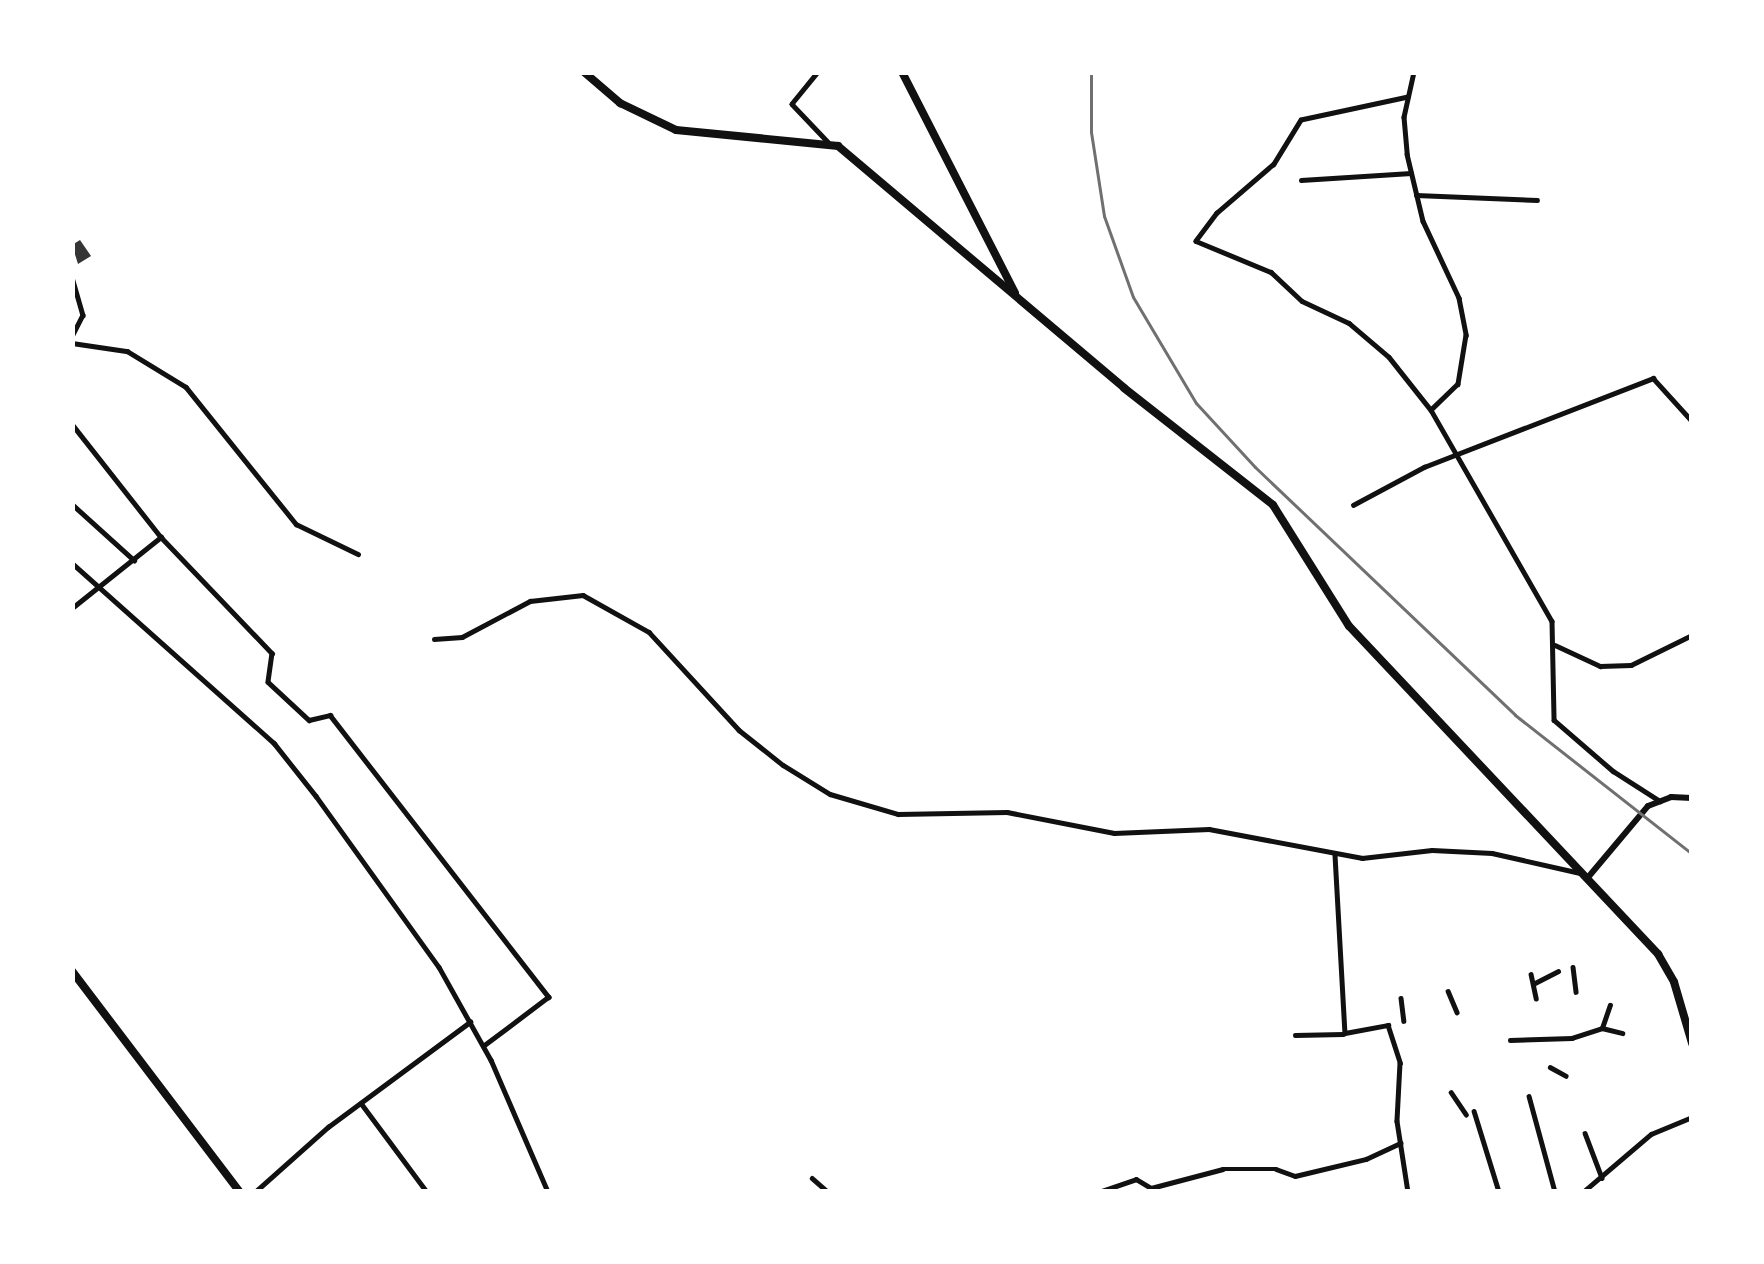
<!DOCTYPE html>
<html>
<head>
<meta charset="utf-8">
<style>
  body { margin:0 }
  #map { position:relative; width:1764px; height:1264px; overflow:hidden; background:#fff; font-family:Commissioner,sans-serif }
  div>[style] { position:absolute }
  .building>* { inset:0; background:#353535 }
  .minor>* { height:4.5px; margin:-2.25px; padding:0 2.25px; transform-origin:2.25px; border-radius:2.25px; background:#111 }
  .tertiary>* { height:6px; margin:-3px; padding:0 3px; transform-origin:3px; border-radius:3px; background:#111 }
  .primary>* { height:8px; margin:-4px; padding:0 4px; transform-origin:4px; border-radius:4px; background:#111 }
  .trunk>* { height:8px; margin:-4px; padding:0 4px; transform-origin:4px; border-radius:4px; background:#111 }
  .rail>* { height:3px; margin:-1.5px; padding:0 1.5px; transform-origin:1.5px; border-radius:1.5px; background:#707070 }
  span { translate:-50% -50%; white-space:nowrap; text-align:center; line-height:1.15; -webkit-text-stroke:12px #fff; paint-order:stroke }
  .frame { position:absolute; inset:0; border:75px solid #fff; pointer-events:none }
</style>
</head>
<body>
<div id="map">
  <div class="building">
    <div style="clip-path:polygon(80px 240px,91px 256px,78px 264px,72px 245px)"></div>
  </div>
  <div class="minor">
    <div style="left:818px;top:72px;width:41px;rotate:129.1deg"></div>
    <div style="left:792px;top:104px;width:52px;rotate:46.5deg"></div>
    <div style="left:1414px;top:72px;width:46px;rotate:102.5deg"></div>
    <div style="left:1404px;top:117px;width:37px;rotate:85deg"></div>
    <div style="left:1407px;top:154px;width:69px;rotate:76.6deg"></div>
    <div style="left:1423px;top:221px;width:85px;rotate:64.9deg"></div>
    <div style="left:1459px;top:298px;width:38px;rotate:79deg"></div>
    <div style="left:1466px;top:335px;width:50px;rotate:99.3deg"></div>
    <div style="left:1458px;top:384px;width:37px;rotate:136deg"></div>
    <div style="left:1408px;top:97px;width:109px;rotate:167.9deg"></div>
    <div style="left:1301px;top:120px;width:52px;rotate:121.5deg"></div>
    <div style="left:1274px;top:164px;width:75px;rotate:139.3deg"></div>
    <div style="left:1217px;top:213px;width:35px;rotate:127deg"></div>
    <div style="left:1196px;top:241px;width:81px;rotate:22.5deg"></div>
    <div style="left:1271px;top:272px;width:42px;rotate:43.1deg"></div>
    <div style="left:1302px;top:301px;width:52px;rotate:25.1deg"></div>
    <div style="left:1349px;top:323px;width:52px;rotate:40.4deg"></div>
    <div style="left:1389px;top:357px;width:68px;rotate:51.6deg"></div>
    <div style="left:1431px;top:410px;width:243px;rotate:60.2deg"></div>
    <div style="left:1552px;top:621px;width:99px;rotate:88.8deg"></div>
    <div style="left:1554px;top:720px;width:78px;rotate:40.8deg"></div>
    <div style="left:1613px;top:771px;width:56px;rotate:32.6deg"></div>
    <div style="left:1301px;top:180px;width:110px;rotate:-3.6deg"></div>
    <div style="left:1416px;top:195px;width:121px;rotate:2.4deg"></div>
    <div style="left:72px;top:277px;width:40px;rotate:74deg"></div>
    <div style="left:83px;top:315px;width:25px;rotate:117deg"></div>
    <div style="left:72px;top:343px;width:56px;rotate:8.3deg"></div>
    <div style="left:127px;top:351px;width:69px;rotate:31.4deg"></div>
    <div style="left:186px;top:387px;width:176px;rotate:51.2deg"></div>
    <div style="left:296px;top:524px;width:69px;rotate:25.8deg"></div>
    <div style="left:72px;top:424px;width:144px;rotate:51.8deg"></div>
    <div style="left:161px;top:537px;width:161px;rotate:46.3deg"></div>
    <div style="left:272px;top:653px;width:29px;rotate:98deg"></div>
    <div style="left:268px;top:682px;width:56px;rotate:42.8deg"></div>
    <div style="left:309px;top:720px;width:22px;rotate:-13deg"></div>
    <div style="left:330px;top:715px;width:357px;rotate:52.2deg"></div>
    <div style="left:549px;top:997px;width:81px;rotate:143deg"></div>
    <div style="left:72px;top:504px;width:84px;rotate:42.1deg"></div>
    <div style="left:1353px;top:505px;width:81px;rotate:-28.2deg"></div>
    <div style="left:1424px;top:467px;width:246px;rotate:-21.2deg"></div>
    <div style="left:1653px;top:378px;width:58px;rotate:47.8deg"></div>
    <div style="left:72px;top:563px;width:271px;rotate:41.7deg"></div>
    <div style="left:274px;top:743px;width:68px;rotate:51.6deg"></div>
    <div style="left:316px;top:796px;width:211px;rotate:54.3deg"></div>
    <div style="left:439px;top:967px;width:107px;rotate:60.8deg"></div>
    <div style="left:491px;top:1060px;width:144px;rotate:66.6deg"></div>
    <div style="left:72px;top:608px;width:114px;rotate:-38.6deg"></div>
    <div style="left:434px;top:639px;width:28px;rotate:-4deg"></div>
    <div style="left:462px;top:637px;width:77px;rotate:-27.9deg"></div>
    <div style="left:530px;top:601px;width:53px;rotate:-6.5deg"></div>
    <div style="left:583px;top:595px;width:76px;rotate:29.3deg"></div>
    <div style="left:649px;top:632px;width:133px;rotate:47.4deg"></div>
    <div style="left:739px;top:730px;width:56px;rotate:38.5deg"></div>
    <div style="left:783px;top:765px;width:55px;rotate:31.7deg"></div>
    <div style="left:830px;top:794px;width:71px;rotate:16.4deg"></div>
    <div style="left:898px;top:814px;width:109px;rotate:-1.1deg"></div>
    <div style="left:1007px;top:812px;width:109px;rotate:11.1deg"></div>
    <div style="left:1114px;top:833px;width:95px;rotate:-2.4deg"></div>
    <div style="left:1209px;top:829px;width:156px;rotate:10.7deg"></div>
    <div style="left:1362px;top:858px;width:70px;rotate:-6.5deg"></div>
    <div style="left:1432px;top:850px;width:60px;rotate:2.9deg"></div>
    <div style="left:1492px;top:853px;width:90px;rotate:12.8deg"></div>
    <div style="left:1555px;top:645px;width:50px;rotate:25deg"></div>
    <div style="left:1600px;top:666px;width:31px;rotate:-2deg"></div>
    <div style="left:1631px;top:665px;width:68px;rotate:-26.2deg"></div>
    <div style="left:1335px;top:855px;width:178px;rotate:86.8deg"></div>
    <div style="left:1345px;top:1033px;width:44px;rotate:-10.5deg"></div>
    <div style="left:1388px;top:1025px;width:40px;rotate:72deg"></div>
    <div style="left:1400px;top:1063px;width:58px;rotate:93deg"></div>
    <div style="left:1397px;top:1121px;width:72px;rotate:81.2deg"></div>
    <div style="left:1573px;top:967px;width:25px;rotate:83deg"></div>
    <div style="left:1531px;top:974px;width:25px;rotate:78deg"></div>
    <div style="left:1533px;top:984px;width:28px;rotate:-27deg"></div>
    <div style="left:1448px;top:991px;width:23px;rotate:67deg"></div>
    <div style="left:1401px;top:998px;width:23px;rotate:83deg"></div>
    <div style="left:1602px;top:1028px;width:24px;rotate:-71deg"></div>
    <div style="left:1295px;top:1035px;width:48px;rotate:-1.2deg"></div>
    <div style="left:1510px;top:1040px;width:62px;rotate:-1.8deg"></div>
    <div style="left:1572px;top:1038px;width:32px;rotate:-18deg"></div>
    <div style="left:1602px;top:1028px;width:21px;rotate:14deg"></div>
    <div style="left:1550px;top:1067px;width:18px;rotate:29deg"></div>
    <div style="left:1451px;top:1092px;width:27px;rotate:56deg"></div>
    <div style="left:1529px;top:1096px;width:99px;rotate:74.8deg"></div>
    <div style="left:361px;top:1103px;width:111px;rotate:53.4deg"></div>
    <div style="left:1474px;top:1111px;width:85px;rotate:72.8deg"></div>
    <div style="left:1585px;top:1133px;width:48px;rotate:69.3deg"></div>
    <div style="left:812px;top:1178px;width:21px;rotate:41deg"></div>
    <div style="left:255px;top:1192px;width:98px;rotate:-41.7deg"></div>
    <div style="left:328px;top:1127px;width:177px;rotate:-36.5deg"></div>
    <div style="left:1099px;top:1192px;width:39px;rotate:-19deg"></div>
    <div style="left:1136px;top:1179px;width:17px;rotate:31deg"></div>
    <div style="left:1151px;top:1188px;width:74px;rotate:-14.8deg"></div>
    <div style="left:1223px;top:1169px;width:53px"></div>
    <div style="left:1276px;top:1169px;width:20px;rotate:20deg"></div>
    <div style="left:1295px;top:1176px;width:73px;rotate:-13.5deg"></div>
    <div style="left:1366px;top:1159px;width:38px;rotate:-25deg"></div>
    <div style="left:1583px;top:1192px;width:89px;rotate:-40.5deg"></div>
    <div style="left:1651px;top:1134px;width:44px;rotate:-22.5deg"></div>
  </div>
  <div class="tertiary">
    <div style="left:1590px;top:875px;width:90px;rotate:-50deg"></div>
    <div style="left:1648px;top:806px;width:25px;rotate:-21deg"></div>
    <div style="left:1671px;top:797px;width:21px;rotate:3deg"></div>
  </div>
  <div class="primary">
    <div style="left:584px;top:72px;width:48px;rotate:40.7deg"></div>
    <div style="left:620px;top:103px;width:62px;rotate:25.7deg"></div>
    <div style="left:676px;top:130px;width:163px;rotate:5.6deg"></div>
    <div style="left:838px;top:146px;width:375px;rotate:40.2deg"></div>
    <div style="left:1124px;top:388px;width:189px;rotate:38.1deg"></div>
    <div style="left:1273px;top:505px;width:143px;rotate:57.9deg"></div>
    <div style="left:1349px;top:626px;width:451px;rotate:46.7deg"></div>
    <div style="left:1658px;top:954px;width:32px;rotate:60deg"></div>
    <div style="left:1674px;top:982px;width:64px;rotate:73.6deg"></div>
    <div style="left:902px;top:72px;width:248px;rotate:62.9deg"></div>
  </div>
  <div class="trunk">
    <div style="left:72px;top:971px;width:278px;rotate:52.8deg"></div>
  </div>
  <div class="rail">
    <div style="left:1091px;top:72px;width:60px;rotate:90deg"></div>
    <div style="left:1091px;top:132px;width:85px;rotate:81.2deg"></div>
    <div style="left:1104px;top:216px;width:86px;rotate:70.3deg"></div>
    <div style="left:1133px;top:297px;width:123px;rotate:59.3deg"></div>
    <div style="left:1196px;top:403px;width:87px;rotate:47.3deg"></div>
    <div style="left:1255px;top:467px;width:359px;rotate:43.6deg"></div>
    <div style="left:1515px;top:715px;width:225px;rotate:38.1deg"></div>
  </div>
  <div class="frame"></div>
</div>
</body>
</html>
